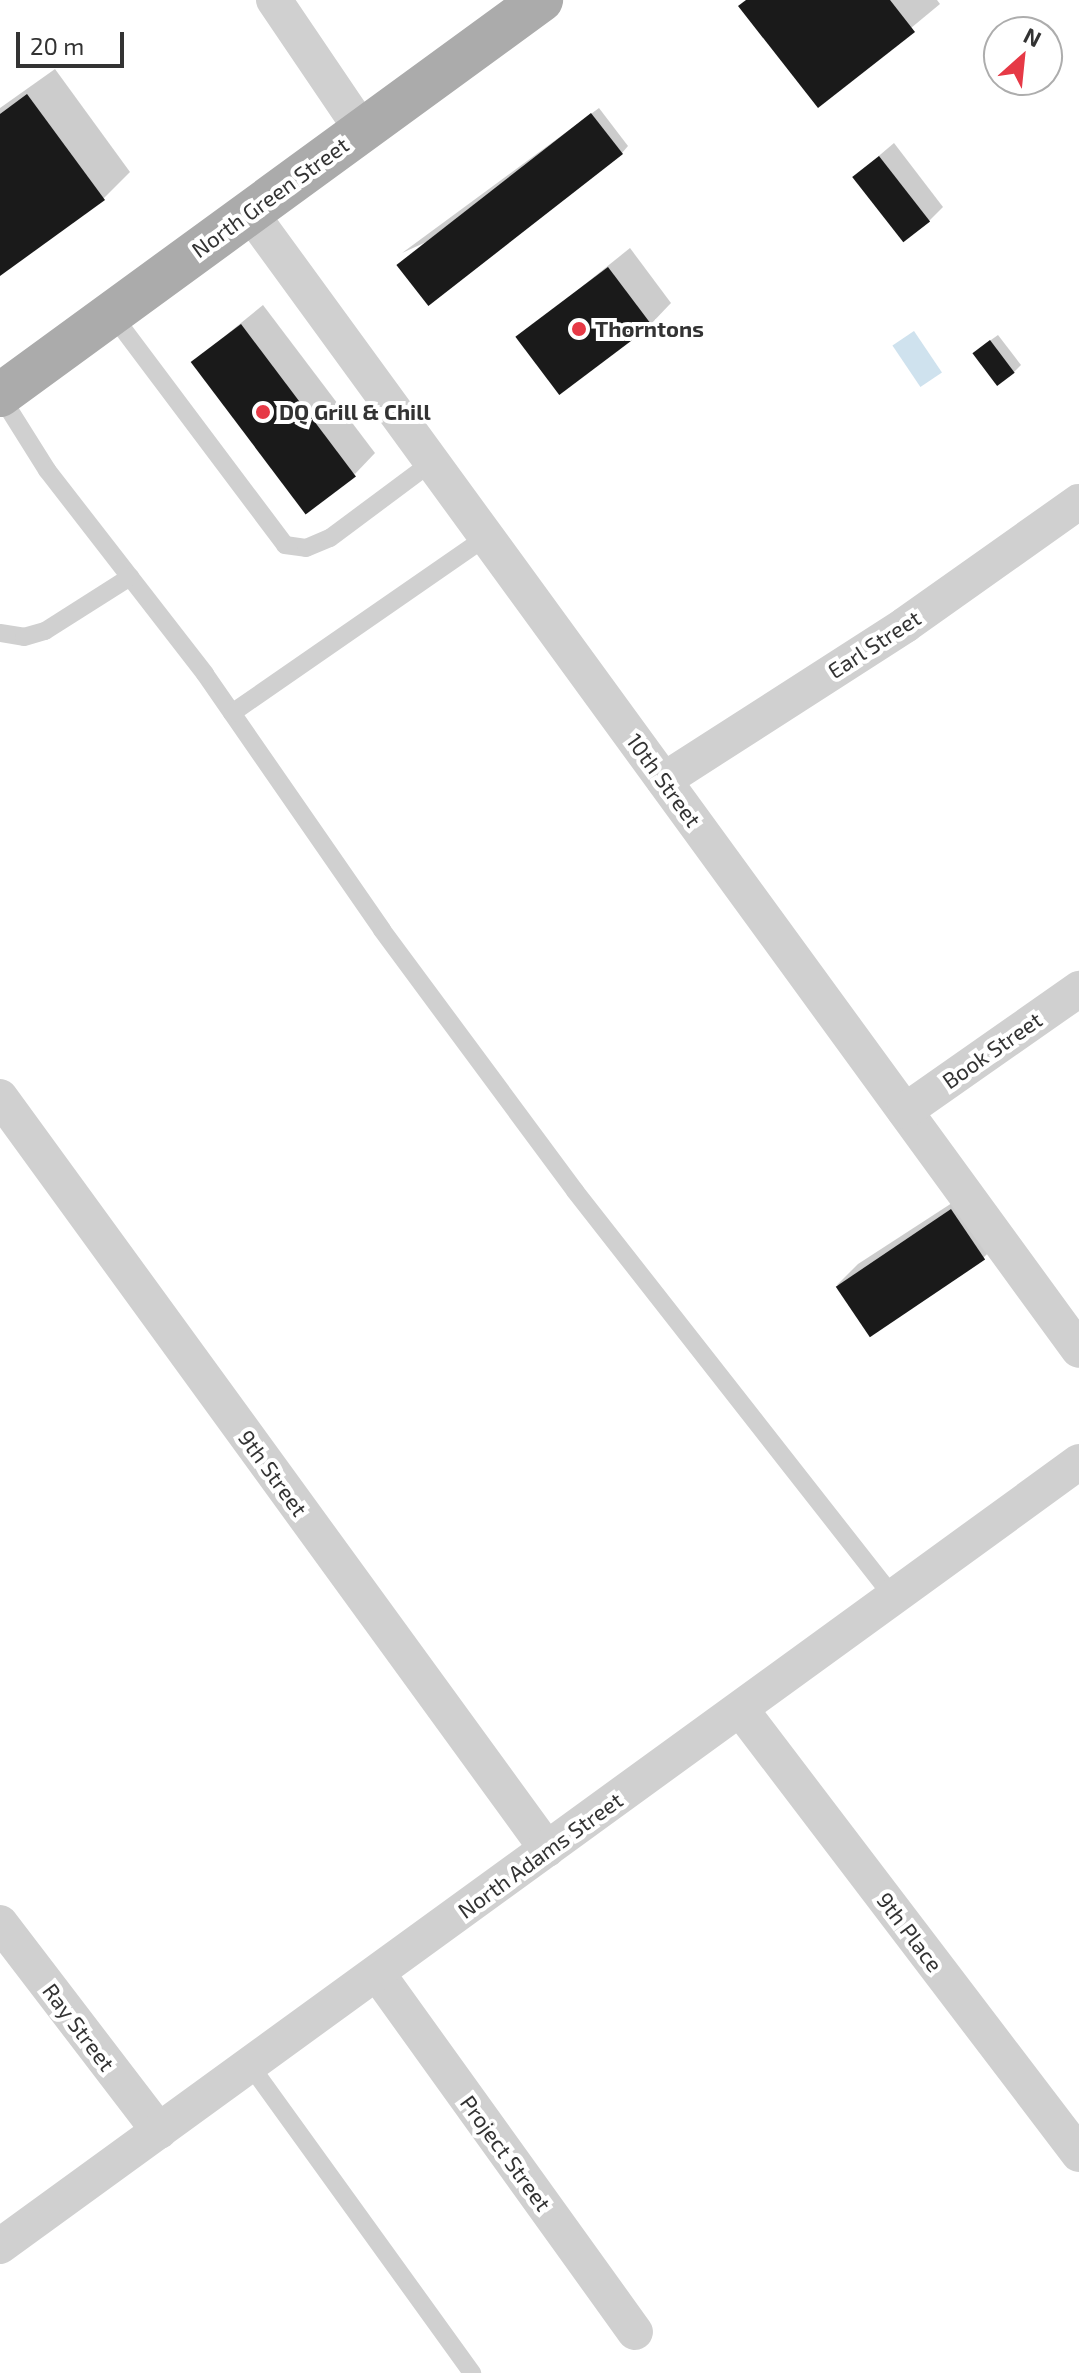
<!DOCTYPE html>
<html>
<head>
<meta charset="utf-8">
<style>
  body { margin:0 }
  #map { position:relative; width:1079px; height:2373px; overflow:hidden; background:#fff; font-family:"Exo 2",sans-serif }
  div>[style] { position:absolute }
  .water>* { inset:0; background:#cfe2ee; transform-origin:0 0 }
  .shadow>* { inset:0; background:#0003 }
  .building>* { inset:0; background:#1a1a1a; transform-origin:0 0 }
  .lane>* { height:18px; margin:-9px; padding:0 9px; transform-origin:9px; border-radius:9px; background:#d0d0d0 }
  .street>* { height:36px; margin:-18px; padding:0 18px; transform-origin:18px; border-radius:18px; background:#d0d0d0 }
  .primary>* { height:44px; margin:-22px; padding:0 22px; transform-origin:22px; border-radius:22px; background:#ababab }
  .dots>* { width:22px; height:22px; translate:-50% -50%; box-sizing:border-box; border:4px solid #fff; border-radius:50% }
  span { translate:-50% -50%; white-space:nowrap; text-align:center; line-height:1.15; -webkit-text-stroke:8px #fff; paint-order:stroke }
  .street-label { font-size:22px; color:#333 }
  .poi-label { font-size:22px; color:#333; font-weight:700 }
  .left { translate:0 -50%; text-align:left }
  .north { position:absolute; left:983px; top:16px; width:80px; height:80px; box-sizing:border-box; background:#fff; border:2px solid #adadad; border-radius:50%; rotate:27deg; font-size:22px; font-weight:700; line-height:32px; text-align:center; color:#333 }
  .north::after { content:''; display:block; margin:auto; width:28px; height:36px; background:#e63946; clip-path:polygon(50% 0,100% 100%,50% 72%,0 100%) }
  .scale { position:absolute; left:16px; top:32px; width:108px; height:36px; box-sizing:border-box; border:4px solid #333; border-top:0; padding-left:10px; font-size:24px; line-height:28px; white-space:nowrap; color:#333; -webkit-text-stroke:6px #fff; paint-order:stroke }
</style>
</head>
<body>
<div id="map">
  <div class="water">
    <div style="left:914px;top:331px;width:50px;height:26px;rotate:56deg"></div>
  </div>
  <div class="shadow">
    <div style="clip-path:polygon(747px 0,937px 0,940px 4px,818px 105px)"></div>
    <div style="clip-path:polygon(55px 69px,130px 172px,103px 199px,0 274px,0 108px)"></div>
    <div style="clip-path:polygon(599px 108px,628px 146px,622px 153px,402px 253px)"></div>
    <div style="clip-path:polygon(894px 143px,943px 207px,929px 221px,854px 177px)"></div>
    <div style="clip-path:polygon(630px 248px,671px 303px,651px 324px,518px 338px)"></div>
    <div style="clip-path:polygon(263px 305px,375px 453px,355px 474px,193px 362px)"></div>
    <div style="clip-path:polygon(998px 335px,1021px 365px,1014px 372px,981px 347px)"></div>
    <div style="clip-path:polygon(972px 1190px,1004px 1238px,983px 1258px,837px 1285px,858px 1264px)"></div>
  </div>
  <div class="building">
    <div style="clip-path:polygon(746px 0,890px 0,915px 32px,818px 108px,738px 6px)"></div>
    <div style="clip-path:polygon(27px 94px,105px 200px,0 276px,0 114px)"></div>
    <div style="left:591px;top:113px;width:52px;height:247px;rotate:52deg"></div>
    <div style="left:879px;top:156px;width:83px;height:34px;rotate:52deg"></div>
    <div style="left:608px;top:267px;width:73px;height:116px;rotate:53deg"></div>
    <div style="left:241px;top:324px;width:191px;height:63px;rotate:53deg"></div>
    <div style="left:990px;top:340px;width:41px;height:22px;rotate:53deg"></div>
    <div style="left:951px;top:1209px;width:61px;height:139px;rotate:56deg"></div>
  </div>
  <div class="lane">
    <div style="left:111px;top:313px;width:290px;rotate:53.1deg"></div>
    <div style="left:285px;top:545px;width:21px;rotate:8deg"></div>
    <div style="left:306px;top:548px;width:26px;rotate:-23deg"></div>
    <div style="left:330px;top:538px;width:127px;rotate:-36.7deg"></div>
    <div style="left:0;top:395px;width:89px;rotate:57.9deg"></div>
    <div style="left:47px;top:470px;width:258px;rotate:52.2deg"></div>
    <div style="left:205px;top:674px;width:311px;rotate:55.3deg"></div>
    <div style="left:382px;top:930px;width:325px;rotate:53.5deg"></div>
    <div style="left:575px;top:1191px;width:517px;rotate:51.91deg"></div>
    <div style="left:0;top:633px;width:24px;rotate:9deg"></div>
    <div style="left:24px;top:637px;width:22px;rotate:-16deg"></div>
    <div style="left:45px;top:631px;width:101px;rotate:-32.4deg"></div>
    <div style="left:232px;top:713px;width:309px;rotate:-34.7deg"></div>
    <div style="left:250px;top:2065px;width:380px;rotate:54.2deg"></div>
  </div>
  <div class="street">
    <div style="left:274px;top:0;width:157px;rotate:55.9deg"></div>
    <div style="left:249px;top:211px;width:1409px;rotate:53.92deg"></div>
    <div style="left:664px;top:780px;width:287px;rotate:-32.7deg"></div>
    <div style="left:905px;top:625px;width:213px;rotate:-35.3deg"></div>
    <div style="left:0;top:1097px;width:930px;rotate:53.97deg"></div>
    <div style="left:905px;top:1111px;width:213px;rotate:-35deg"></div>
    <div style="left:741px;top:1710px;width:558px;rotate:52.72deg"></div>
    <div style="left:0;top:1923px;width:262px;rotate:52.6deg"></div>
    <div style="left:377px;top:1973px;width:442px;rotate:54.3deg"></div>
    <div style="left:0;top:2246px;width:1334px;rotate:-36deg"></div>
  </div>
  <div class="primary">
    <div style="left:0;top:395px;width:670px;rotate:-36.13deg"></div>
  </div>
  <div class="dots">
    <div style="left:579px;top:329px;background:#e63946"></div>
    <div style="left:263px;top:412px;background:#e63946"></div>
  </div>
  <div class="street-label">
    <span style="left:270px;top:197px;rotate:-36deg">North Green Street</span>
    <span style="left:874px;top:644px;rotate:-33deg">Earl Street</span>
    <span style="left:664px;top:780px;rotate:54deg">10th Street</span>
    <span style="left:992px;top:1050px;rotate:-35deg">Book Street</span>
    <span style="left:273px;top:1473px;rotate:54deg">9th Street</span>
    <span style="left:540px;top:1855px;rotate:-36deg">North Adams Street</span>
    <span style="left:910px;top:1932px;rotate:53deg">9th Place</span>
    <span style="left:79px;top:2027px;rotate:53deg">Ray Street</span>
    <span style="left:506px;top:2153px;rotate:54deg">Project Street</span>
  </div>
  <div class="poi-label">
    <span class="left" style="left:595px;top:329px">Thorntons</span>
    <span class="left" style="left:279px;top:412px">DQ Grill &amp; Chill</span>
  </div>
  <div class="north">N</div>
  <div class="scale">20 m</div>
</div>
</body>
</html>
